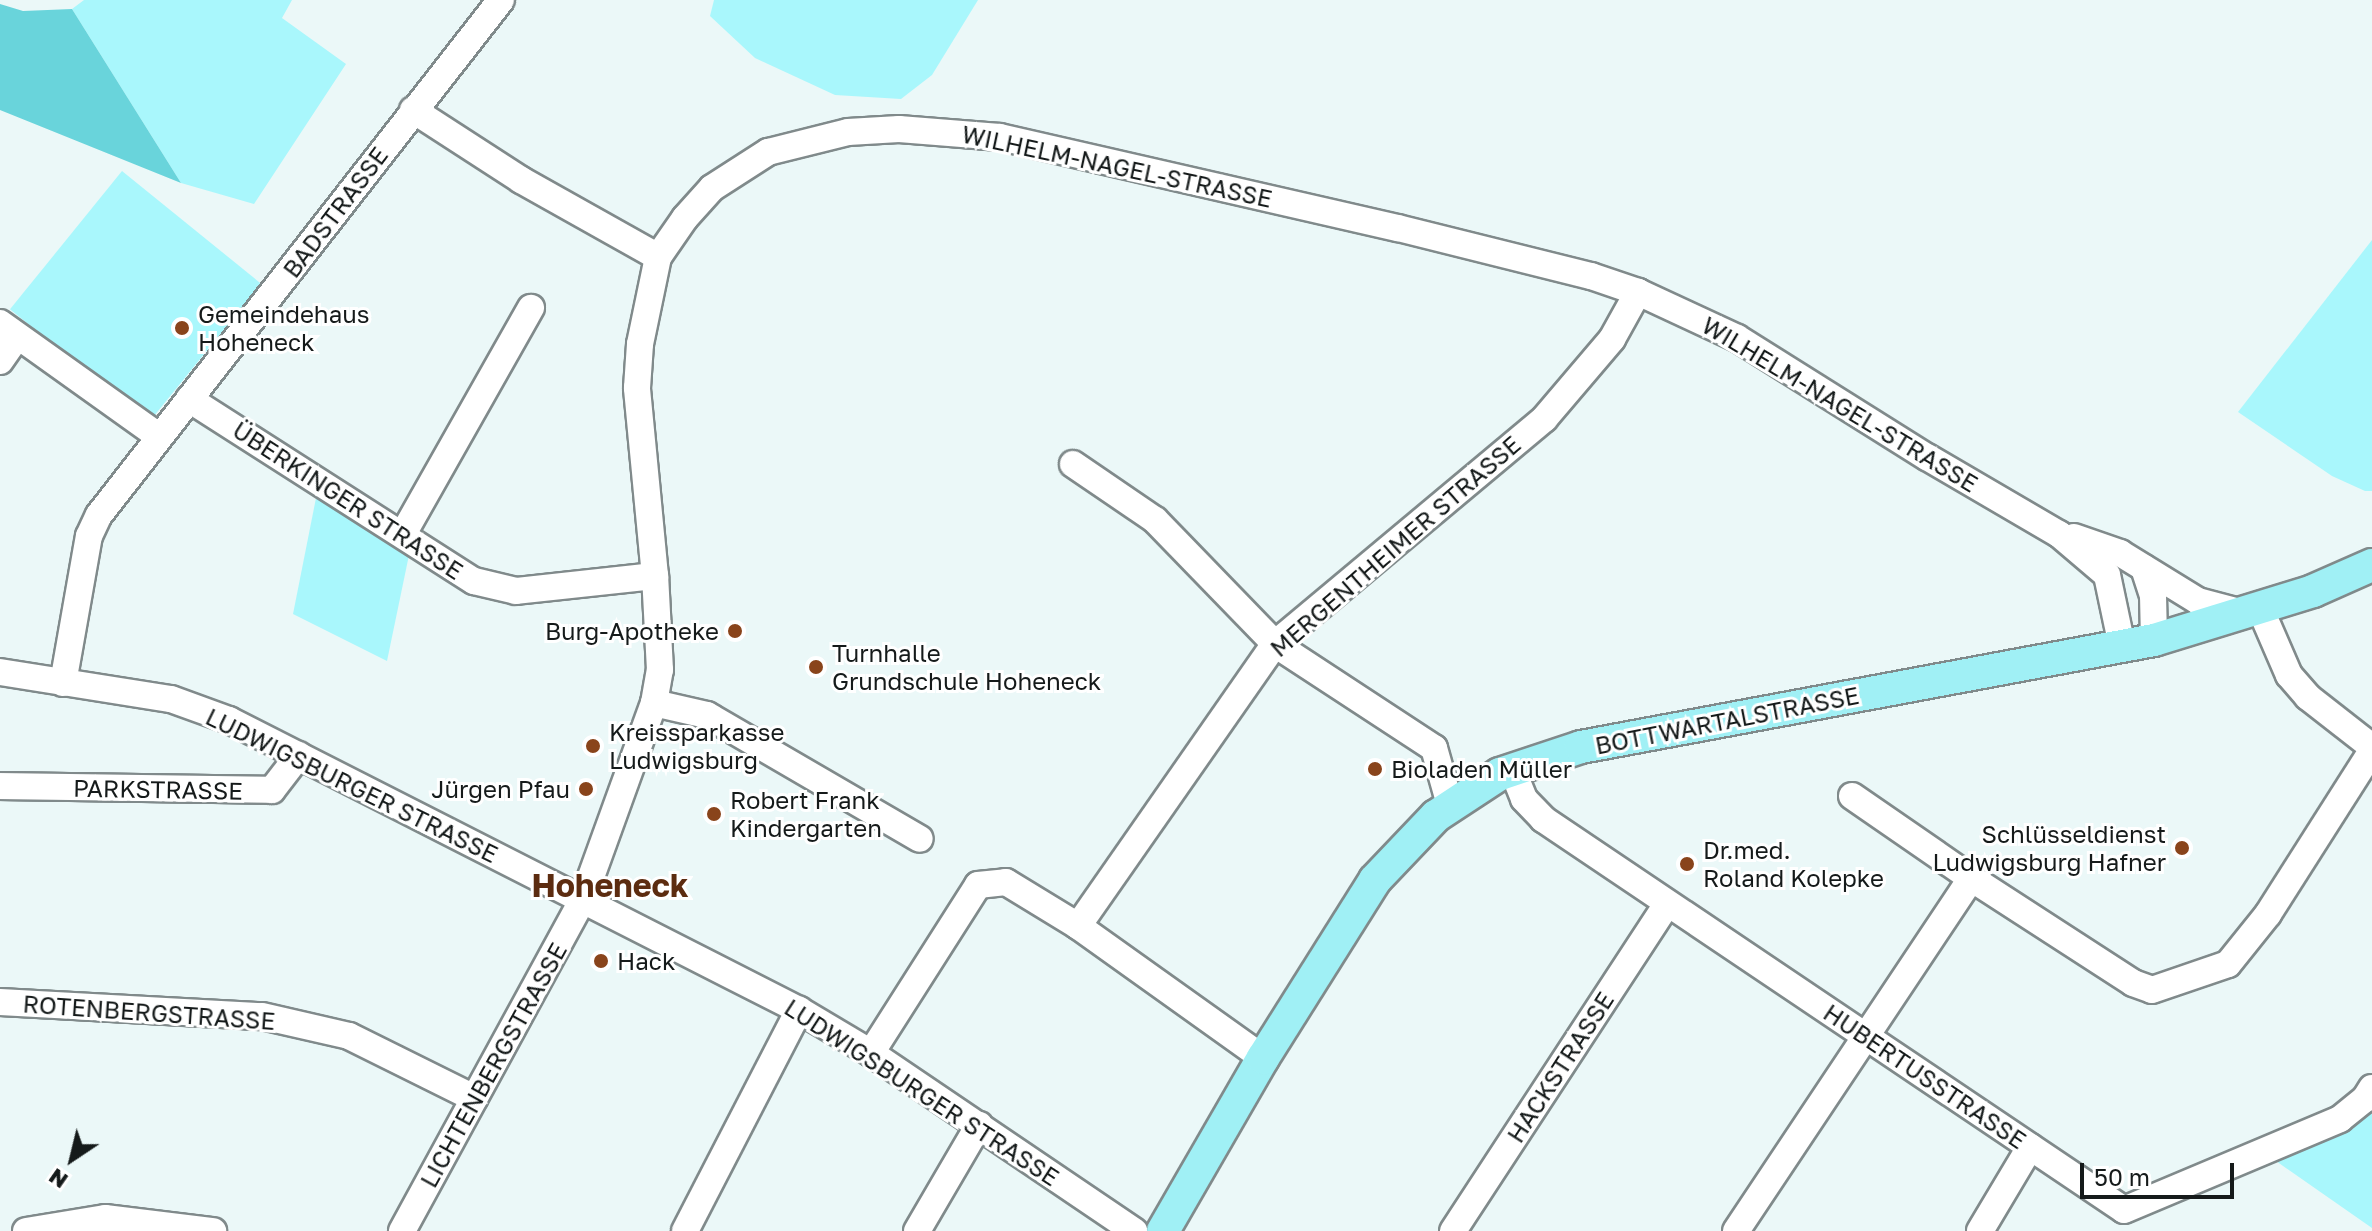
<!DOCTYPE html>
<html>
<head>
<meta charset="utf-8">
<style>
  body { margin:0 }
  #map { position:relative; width:2372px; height:1231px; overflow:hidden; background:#ebf8f8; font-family:"Golos Text",sans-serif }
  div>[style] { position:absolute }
  .green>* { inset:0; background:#a9f7fc; transform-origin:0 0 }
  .forest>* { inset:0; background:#69d4db }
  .roads { filter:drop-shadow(2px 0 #808a8b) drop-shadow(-2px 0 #808a8b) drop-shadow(0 2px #808a8b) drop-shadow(0 -2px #808a8b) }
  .minor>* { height:26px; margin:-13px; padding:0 13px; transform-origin:13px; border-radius:13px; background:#fff }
  .major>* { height:32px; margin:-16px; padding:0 16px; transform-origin:16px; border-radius:16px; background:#a0f0f5 }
  .dots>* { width:22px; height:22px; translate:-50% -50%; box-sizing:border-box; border:4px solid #fff; border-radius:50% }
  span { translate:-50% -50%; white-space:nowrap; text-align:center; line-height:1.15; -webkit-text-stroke:6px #fff; paint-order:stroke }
  .street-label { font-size:24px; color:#151a1a }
  .poi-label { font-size:24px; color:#151a1a }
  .left { translate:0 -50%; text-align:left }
  .right { translate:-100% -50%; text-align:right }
  .district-label { font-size:32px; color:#5c2c10; font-weight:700 }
  .north { position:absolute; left:32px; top:1119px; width:80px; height:80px; -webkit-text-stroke:6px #fff; paint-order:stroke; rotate:215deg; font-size:22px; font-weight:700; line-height:32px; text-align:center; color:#151a1a }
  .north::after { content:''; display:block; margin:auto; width:28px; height:36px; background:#151a1a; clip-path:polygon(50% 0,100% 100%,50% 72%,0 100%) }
  .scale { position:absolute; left:2080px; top:1163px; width:154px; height:36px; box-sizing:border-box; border:4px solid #151a1a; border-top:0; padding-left:10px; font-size:24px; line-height:28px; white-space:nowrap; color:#151a1a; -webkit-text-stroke:6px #fff; paint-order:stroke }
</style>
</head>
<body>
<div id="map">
  <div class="green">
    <div style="clip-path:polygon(84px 0,292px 0,282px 18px,346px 64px,254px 204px,181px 183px,72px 9px)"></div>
    <div style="clip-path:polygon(714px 0,978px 0,932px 75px,901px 99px,835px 95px,755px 58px,710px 16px)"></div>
    <div style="left:122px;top:171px;width:179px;height:178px;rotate:39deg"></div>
    <div style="clip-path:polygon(2372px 240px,2372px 491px,2365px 491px,2332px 476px,2238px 412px)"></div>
    <div style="clip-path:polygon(316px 498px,409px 555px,387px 661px,293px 614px)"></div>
    <div style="clip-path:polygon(2372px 1111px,2372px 1228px,2276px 1161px,2358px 1124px)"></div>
  </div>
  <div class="forest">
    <div style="clip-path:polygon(0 4px,23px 11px,72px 9px,181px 183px,0 110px)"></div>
  </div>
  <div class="roads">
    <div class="minor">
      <div style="left:413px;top:110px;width:129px;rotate:32.9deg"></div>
      <div style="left:521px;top:180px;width:157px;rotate:29.3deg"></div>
      <div style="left:0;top:323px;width:196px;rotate:35.5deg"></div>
      <div style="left:0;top:361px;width:29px;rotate:-55deg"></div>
      <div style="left:189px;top:399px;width:338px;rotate:32.6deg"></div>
      <div style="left:474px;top:581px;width:43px;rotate:13.4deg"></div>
      <div style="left:516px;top:591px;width:140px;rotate:-6.2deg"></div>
      <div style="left:1073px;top:464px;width:99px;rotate:34.3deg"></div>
      <div style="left:1155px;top:520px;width:173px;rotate:45.9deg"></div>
      <div style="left:1275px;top:644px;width:190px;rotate:33.2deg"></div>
      <div style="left:1434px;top:748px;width:59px;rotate:74.3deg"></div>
      <div style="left:403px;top:534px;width:260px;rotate:-60.5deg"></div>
      <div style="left:2074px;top:537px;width:49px;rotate:19.2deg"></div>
      <div style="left:2120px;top:553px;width:92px;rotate:31.6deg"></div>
      <div style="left:2198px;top:601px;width:47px;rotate:14.9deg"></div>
      <div style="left:2144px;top:568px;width:28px;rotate:72deg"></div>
      <div style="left:2153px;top:595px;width:45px;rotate:88.7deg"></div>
      <div style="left:2260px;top:608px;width:73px;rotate:66.6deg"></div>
      <div style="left:2289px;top:675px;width:29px;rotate:49deg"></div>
      <div style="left:2308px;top:697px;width:81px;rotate:38deg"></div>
      <div style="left:0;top:672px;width:173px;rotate:9deg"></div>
      <div style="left:171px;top:699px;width:62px;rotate:19.9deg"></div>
      <div style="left:229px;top:720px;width:640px;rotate:26.97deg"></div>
      <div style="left:799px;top:1010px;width:84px;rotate:30.8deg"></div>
      <div style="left:871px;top:1053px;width:318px;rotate:34.1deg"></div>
      <div style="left:63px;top:683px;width:149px;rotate:-80deg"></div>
      <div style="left:89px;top:536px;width:23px;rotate:-65deg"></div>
      <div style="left:99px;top:515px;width:653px;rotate:-52.03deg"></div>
      <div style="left:654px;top:703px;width:54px;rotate:12.8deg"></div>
      <div style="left:707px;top:715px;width:246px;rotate:30.2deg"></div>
      <div style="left:1512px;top:769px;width:32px;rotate:68deg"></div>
      <div style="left:1524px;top:799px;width:28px;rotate:46deg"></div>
      <div style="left:1543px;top:819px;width:700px;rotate:33.94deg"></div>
      <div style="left:2124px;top:1210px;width:234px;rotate:-22.8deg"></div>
      <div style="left:2340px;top:1119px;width:32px;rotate:-39deg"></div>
      <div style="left:2365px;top:1099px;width:13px;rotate:-58deg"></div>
      <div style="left:0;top:786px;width:272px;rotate:0.8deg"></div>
      <div style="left:272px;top:790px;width:44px;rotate:-52.4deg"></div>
      <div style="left:1852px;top:796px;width:145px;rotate:34.6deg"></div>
      <div style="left:1971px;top:878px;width:193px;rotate:32.9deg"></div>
      <div style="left:2133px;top:983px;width:20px;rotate:20deg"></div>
      <div style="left:2152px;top:990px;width:80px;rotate:-18.9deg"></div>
      <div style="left:2228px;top:964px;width:64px;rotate:-51.3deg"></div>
      <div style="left:2268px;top:914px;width:193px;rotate:-57.5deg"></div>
      <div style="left:1078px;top:926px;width:344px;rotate:-55.1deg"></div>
      <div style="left:1275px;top:644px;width:351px;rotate:-39.9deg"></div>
      <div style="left:1544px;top:419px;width:105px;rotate:-49.6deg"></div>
      <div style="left:1612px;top:339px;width:54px;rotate:-61deg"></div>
      <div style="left:0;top:1002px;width:262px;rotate:3.1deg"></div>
      <div style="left:262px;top:1016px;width:89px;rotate:12.9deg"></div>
      <div style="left:349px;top:1036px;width:140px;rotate:26.4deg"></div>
      <div style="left:871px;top:1053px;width:199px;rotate:-57.5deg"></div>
      <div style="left:978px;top:885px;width:28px;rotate:-6deg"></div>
      <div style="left:1006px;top:882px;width:84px;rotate:31.4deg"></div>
      <div style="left:1078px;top:926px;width:227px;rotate:35.5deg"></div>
      <div style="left:26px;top:1231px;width:80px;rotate:-9.3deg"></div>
      <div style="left:105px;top:1218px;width:109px;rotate:6.9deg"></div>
      <div style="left:402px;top:1231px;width:378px;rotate:-61.4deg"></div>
      <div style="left:583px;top:899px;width:208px;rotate:-70.1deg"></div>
      <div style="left:654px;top:703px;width:34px;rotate:-80deg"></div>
      <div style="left:660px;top:670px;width:94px;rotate:-93deg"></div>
      <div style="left:655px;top:576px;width:189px;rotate:-95.5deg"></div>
      <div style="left:637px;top:388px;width:44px;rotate:-86.1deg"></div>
      <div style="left:640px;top:344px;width:89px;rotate:-78.3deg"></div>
      <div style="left:658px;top:257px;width:47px;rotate:-55.3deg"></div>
      <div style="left:685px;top:218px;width:40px;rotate:-48deg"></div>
      <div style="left:712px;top:188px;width:67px;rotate:-32.7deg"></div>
      <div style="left:768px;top:152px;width:82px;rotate:-14deg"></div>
      <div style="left:848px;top:132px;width:51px;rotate:-3.4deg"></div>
      <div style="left:899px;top:129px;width:101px;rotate:4.5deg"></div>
      <div style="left:1000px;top:137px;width:408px;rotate:12.9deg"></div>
      <div style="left:1398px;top:228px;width:199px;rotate:14deg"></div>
      <div style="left:1591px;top:276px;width:50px;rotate:18.8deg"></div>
      <div style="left:1638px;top:292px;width:109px;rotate:24.9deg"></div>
      <div style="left:1737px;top:338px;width:224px;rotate:32.1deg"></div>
      <div style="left:1927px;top:457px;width:153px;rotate:30.3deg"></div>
      <div style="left:2059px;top:534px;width:63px;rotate:40.5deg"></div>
      <div style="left:2107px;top:575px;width:73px;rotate:78.1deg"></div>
      <div style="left:685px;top:1231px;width:249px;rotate:-62.7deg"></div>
      <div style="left:917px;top:1231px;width:123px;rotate:-59.7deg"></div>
      <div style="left:1453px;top:1231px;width:391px;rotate:-56.8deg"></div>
      <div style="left:1736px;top:1231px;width:424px;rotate:-56.3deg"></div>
      <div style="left:1980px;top:1231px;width:98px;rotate:-59.2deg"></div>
    </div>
    <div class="major">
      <div style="left:1163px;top:1231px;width:200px;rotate:-60deg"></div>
      <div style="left:1263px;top:1058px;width:210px;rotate:-57.8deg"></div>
      <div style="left:1375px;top:880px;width:88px;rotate:-46.4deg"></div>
      <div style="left:1436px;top:816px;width:77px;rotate:-33.3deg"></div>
      <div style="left:1500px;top:774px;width:85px;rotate:-18.4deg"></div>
      <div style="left:1581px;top:747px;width:583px;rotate:-10.58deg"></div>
      <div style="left:2154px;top:640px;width:166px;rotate:-17.1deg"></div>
      <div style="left:2313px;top:591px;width:64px;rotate:-23.8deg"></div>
    </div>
  </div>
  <div class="dots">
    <div style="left:182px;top:328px;background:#89441b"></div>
    <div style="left:735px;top:631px;background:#89441b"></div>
    <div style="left:816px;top:667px;background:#89441b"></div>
    <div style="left:593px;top:746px;background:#89441b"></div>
    <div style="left:1375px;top:769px;background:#89441b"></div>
    <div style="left:586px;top:789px;background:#89441b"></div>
    <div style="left:714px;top:814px;background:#89441b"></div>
    <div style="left:2182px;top:848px;background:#89441b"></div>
    <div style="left:1687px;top:864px;background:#89441b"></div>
    <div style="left:601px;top:961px;background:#89441b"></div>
  </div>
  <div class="street-label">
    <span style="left:1117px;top:166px;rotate:12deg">WILHELM-NAGEL-STRASSE</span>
    <span style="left:335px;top:212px;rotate:-53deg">BADSTRASSE</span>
    <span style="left:1840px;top:404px;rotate:31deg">WILHELM-NAGEL-STRASSE</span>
    <span style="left:348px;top:500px;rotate:33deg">ÜBERKINGER STRASSE</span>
    <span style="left:1395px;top:546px;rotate:-41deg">MERGENTHEIMER STRASSE</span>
    <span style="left:1727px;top:720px;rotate:-11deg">BOTTWARTALSTRASSE</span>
    <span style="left:352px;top:785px;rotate:26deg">LUDWIGSBURGER STRASSE</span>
    <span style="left:158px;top:789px;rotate:1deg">PARKSTRASSE</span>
    <span style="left:149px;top:1012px;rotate:4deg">ROTENBERGSTRASSE</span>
    <span style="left:493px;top:1065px;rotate:-61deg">LICHTENBERGSTRASSE</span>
    <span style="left:1560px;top:1067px;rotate:-57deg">HACKSTRASSE</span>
    <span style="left:1925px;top:1076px;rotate:34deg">HUBERTUSSTRASSE</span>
    <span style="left:922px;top:1092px;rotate:33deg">LUDWIGSBURGER STRASSE</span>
  </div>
  <div class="poi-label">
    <span class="left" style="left:198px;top:328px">Gemeindehaus<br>Hoheneck</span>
    <span class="right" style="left:719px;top:631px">Burg-Apotheke</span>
    <span class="left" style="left:832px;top:667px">Turnhalle<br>Grundschule Hoheneck</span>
    <span class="left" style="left:609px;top:746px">Kreissparkasse<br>Ludwigsburg</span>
    <span class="left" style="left:1391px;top:769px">Bioladen Müller</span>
    <span class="right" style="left:570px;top:789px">Jürgen Pfau</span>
    <span class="left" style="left:730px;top:814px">Robert Frank<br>Kindergarten</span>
    <span class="right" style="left:2166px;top:848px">Schlüsseldienst<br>Ludwigsburg Hafner</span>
    <span class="left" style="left:1703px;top:864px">Dr.med.<br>Roland Kolepke</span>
    <span class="left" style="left:617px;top:961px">Hack</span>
  </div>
  <div class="district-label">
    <span style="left:610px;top:885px">Hoheneck</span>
  </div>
  <div class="north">N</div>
  <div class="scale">50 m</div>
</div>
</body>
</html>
